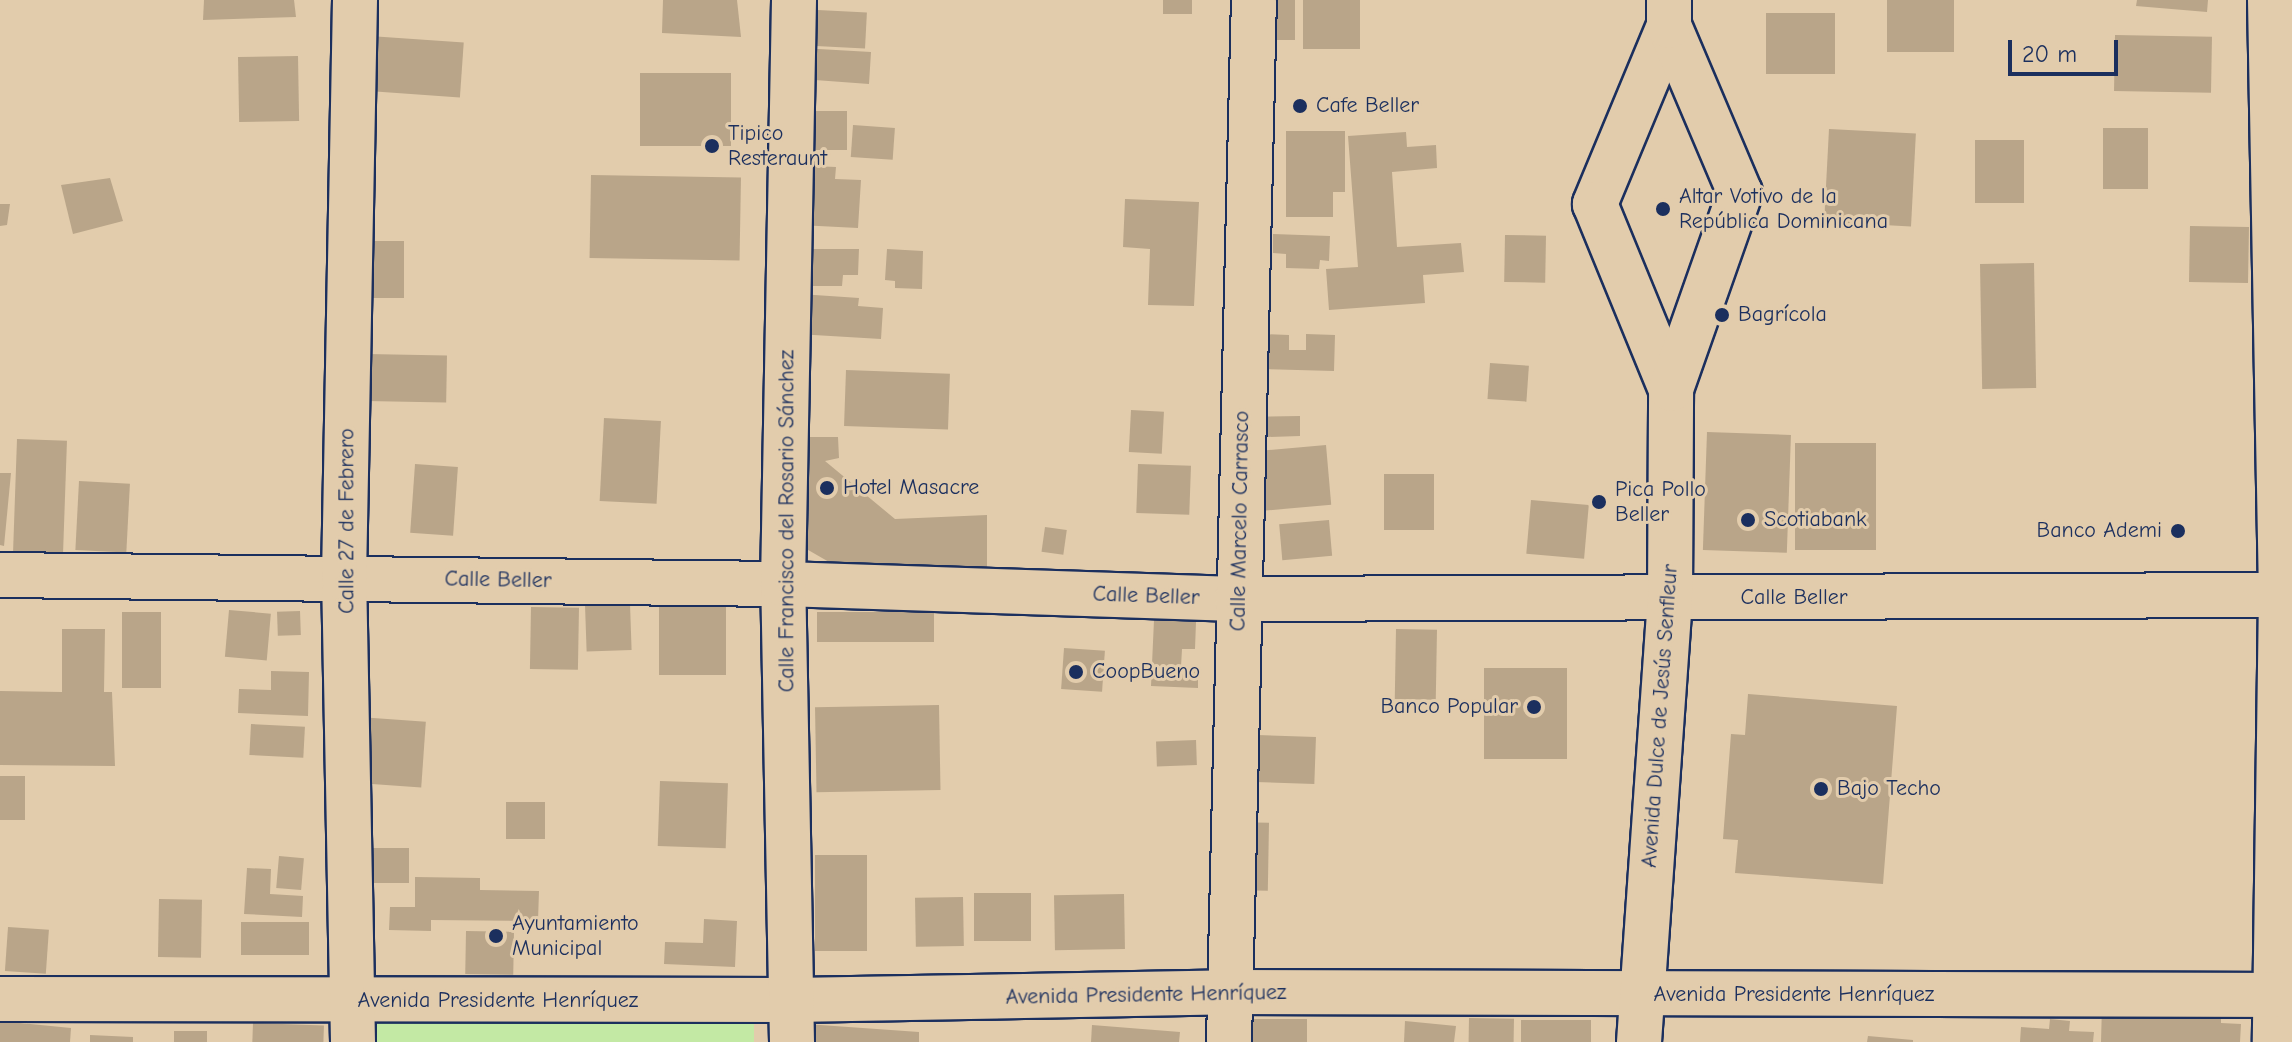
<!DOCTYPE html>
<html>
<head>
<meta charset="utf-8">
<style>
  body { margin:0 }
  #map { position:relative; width:2292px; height:1042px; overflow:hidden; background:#e2ccac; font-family:"Comic Neue",sans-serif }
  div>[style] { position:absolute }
  .green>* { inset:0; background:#c3e9a4; transform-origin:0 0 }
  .building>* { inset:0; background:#b9a589; transform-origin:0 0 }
  .roads { filter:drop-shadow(2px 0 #1b2f5e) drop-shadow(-2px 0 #1b2f5e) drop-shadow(0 2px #1b2f5e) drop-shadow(0 -2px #1b2f5e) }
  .minor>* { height:44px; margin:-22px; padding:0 22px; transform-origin:22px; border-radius:22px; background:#e2ccac }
  .major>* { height:44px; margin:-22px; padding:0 22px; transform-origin:22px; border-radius:22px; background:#e2ccac }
  .dots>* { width:22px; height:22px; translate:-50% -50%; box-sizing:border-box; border:4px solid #e2ccac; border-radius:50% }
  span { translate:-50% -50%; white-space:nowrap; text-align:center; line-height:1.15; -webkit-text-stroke:6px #e2ccac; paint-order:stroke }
  .poi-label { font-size:22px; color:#1b2f5e }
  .left { translate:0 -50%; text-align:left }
  .right { translate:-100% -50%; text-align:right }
  .street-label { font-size:22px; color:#1b2f5e }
  .scale { position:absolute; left:2008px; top:40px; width:110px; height:36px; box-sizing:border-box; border:4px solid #1b2f5e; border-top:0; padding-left:10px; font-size:24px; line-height:28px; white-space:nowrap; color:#1b2f5e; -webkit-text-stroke:6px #e2ccac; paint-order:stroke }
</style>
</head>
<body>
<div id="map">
  <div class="green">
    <div style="left:346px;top:1012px;width:408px;height:30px"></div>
  </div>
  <div class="building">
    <div style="clip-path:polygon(204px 0,294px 0,296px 17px,203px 20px)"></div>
    <div style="clip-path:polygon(663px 0,737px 0,741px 37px,662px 33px)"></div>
    <div style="left:1163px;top:0;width:29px;height:14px"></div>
    <div style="left:1255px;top:0;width:40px;height:40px"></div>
    <div style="left:1303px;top:0;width:57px;height:49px"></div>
    <div style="left:1887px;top:0;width:67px;height:52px"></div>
    <div style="clip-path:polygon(2137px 0,2208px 0,2207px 12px,2136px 6px)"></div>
    <div style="left:798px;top:9px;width:69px;height:36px;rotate:3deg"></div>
    <div style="left:1766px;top:13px;width:69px;height:61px"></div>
    <div style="left:355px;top:35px;width:109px;height:55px;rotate:4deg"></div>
    <div style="left:2115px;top:35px;width:97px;height:56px;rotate:1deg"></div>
    <div style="clip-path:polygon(801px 48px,871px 52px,869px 84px,815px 80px,816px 66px,800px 65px)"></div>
    <div style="left:298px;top:56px;width:65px;height:60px;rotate:89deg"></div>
    <div style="left:640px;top:73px;width:91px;height:73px"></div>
    <div style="left:799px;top:111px;width:48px;height:39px"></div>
    <div style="left:853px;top:125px;width:42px;height:32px;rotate:4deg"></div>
    <div style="left:2103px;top:128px;width:45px;height:61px"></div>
    <div style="left:1829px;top:129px;width:87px;height:93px;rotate:3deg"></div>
    <div style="clip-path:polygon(1286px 131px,1345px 131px,1345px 192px,1333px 192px,1333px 217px,1286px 217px)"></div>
    <div style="clip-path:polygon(1406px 132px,1407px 147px,1436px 145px,1437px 168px,1392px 172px,1397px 247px,1461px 243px,1464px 272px,1423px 275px,1425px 303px,1329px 310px,1326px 269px,1358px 267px,1348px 136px)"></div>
    <div style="left:1975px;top:140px;width:49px;height:63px"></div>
    <div style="clip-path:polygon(812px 166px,836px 167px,835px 179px,861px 180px,858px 228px,799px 225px)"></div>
    <div style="left:591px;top:175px;width:150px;height:83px;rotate:1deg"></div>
    <div style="clip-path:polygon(110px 178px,123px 221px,73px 234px,61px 185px)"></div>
    <div style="clip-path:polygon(1125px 199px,1199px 202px,1194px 306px,1148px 305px,1150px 249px,1123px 247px)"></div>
    <div style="clip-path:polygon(0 204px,10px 204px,7px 225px,0 226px)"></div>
    <div style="left:2190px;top:226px;width:59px;height:56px;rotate:1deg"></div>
    <div style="clip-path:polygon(1273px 234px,1330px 236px,1329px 261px,1320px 260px,1319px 269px,1286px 268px,1286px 254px,1273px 253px)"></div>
    <div style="left:1505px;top:235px;width:41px;height:47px;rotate:1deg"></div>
    <div style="left:355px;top:241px;width:49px;height:57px"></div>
    <div style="clip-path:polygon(805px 249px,859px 249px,858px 275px,843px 275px,842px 286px,804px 286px)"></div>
    <div style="clip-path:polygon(887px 249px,923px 251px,922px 289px,895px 288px,895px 281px,885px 280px)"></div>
    <div style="left:2034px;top:263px;width:125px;height:54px;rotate:89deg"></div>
    <div style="clip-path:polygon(800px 294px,859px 298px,858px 306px,883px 308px,881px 339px,797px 334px)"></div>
    <div style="clip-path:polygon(1260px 334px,1289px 335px,1289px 350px,1306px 350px,1306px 334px,1335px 335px,1334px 371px,1259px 369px)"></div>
    <div style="left:367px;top:354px;width:80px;height:47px;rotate:1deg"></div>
    <div style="left:1490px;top:363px;width:39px;height:36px;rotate:4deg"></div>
    <div style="left:846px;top:370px;width:104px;height:56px;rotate:2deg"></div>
    <div style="left:1131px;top:410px;width:33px;height:42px;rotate:3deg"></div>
    <div style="clip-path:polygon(1300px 416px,1300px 436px,1266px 437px,1266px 450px,1241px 450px,1241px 417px)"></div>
    <div style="left:604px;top:418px;width:57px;height:83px;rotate:3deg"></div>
    <div style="left:1707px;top:432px;width:84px;height:118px;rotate:2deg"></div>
    <div style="clip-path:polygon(796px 437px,838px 437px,839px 458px,825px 461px,895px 519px,987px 515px,987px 567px,836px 566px,796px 543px)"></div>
    <div style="left:17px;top:439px;width:50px;height:112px;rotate:2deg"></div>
    <div style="left:1795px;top:443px;width:81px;height:107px"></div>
    <div style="left:1326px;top:445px;width:60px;height:87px;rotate:85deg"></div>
    <div style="left:415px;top:464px;width:43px;height:69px;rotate:4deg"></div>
    <div style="left:1138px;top:464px;width:53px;height:49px;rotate:2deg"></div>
    <div style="clip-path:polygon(0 473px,11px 473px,4px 546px,0 545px)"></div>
    <div style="left:1384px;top:474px;width:50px;height:56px"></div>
    <div style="left:79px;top:481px;width:51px;height:69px;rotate:3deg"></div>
    <div style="left:1531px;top:500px;width:58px;height:54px;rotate:5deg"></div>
    <div style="left:1329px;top:520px;width:36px;height:50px;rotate:85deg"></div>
    <div style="left:1045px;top:527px;width:22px;height:25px;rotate:8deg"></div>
    <div style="left:630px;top:604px;width:46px;height:45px;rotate:88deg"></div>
    <div style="left:659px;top:606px;width:67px;height:69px"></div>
    <div style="left:531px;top:607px;width:48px;height:62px;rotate:1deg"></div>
    <div style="left:229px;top:610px;width:42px;height:47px;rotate:5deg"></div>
    <div style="left:300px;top:611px;width:24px;height:23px;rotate:88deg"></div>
    <div style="left:122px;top:612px;width:39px;height:76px"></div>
    <div style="left:934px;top:612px;width:30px;height:117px;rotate:90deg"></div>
    <div style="clip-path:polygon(1154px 620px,1196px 622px,1195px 649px,1182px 649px,1181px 667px,1198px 668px,1198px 688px,1151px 686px)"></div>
    <div style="clip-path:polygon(62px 629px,105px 629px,104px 692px,112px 692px,115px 766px,0 765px,0 691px,62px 692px)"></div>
    <div style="left:1396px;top:629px;width:41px;height:70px;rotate:1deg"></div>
    <div style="left:1064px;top:648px;width:41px;height:41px;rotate:4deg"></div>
    <div style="left:1484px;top:668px;width:83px;height:91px"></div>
    <div style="clip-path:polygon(271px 671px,309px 672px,308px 716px,238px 713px,239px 689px,271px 690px)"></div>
    <div style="clip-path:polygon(1748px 694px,1897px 706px,1883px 884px,1735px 873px,1738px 840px,1723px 839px,1731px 734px,1745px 735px)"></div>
    <div style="left:939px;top:705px;width:85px;height:124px;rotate:89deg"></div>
    <div style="left:359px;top:717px;width:67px;height:66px;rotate:4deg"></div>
    <div style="left:251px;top:724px;width:54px;height:31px;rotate:3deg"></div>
    <div style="left:1257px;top:735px;width:59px;height:47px;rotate:2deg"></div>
    <div style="left:1196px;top:740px;width:25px;height:40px;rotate:88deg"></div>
    <div style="left:0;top:776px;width:25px;height:44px"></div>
    <div style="left:660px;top:781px;width:68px;height:65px;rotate:2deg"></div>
    <div style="left:506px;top:802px;width:39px;height:37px"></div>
    <div style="left:1230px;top:822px;width:39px;height:68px;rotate:1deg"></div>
    <div style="left:362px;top:848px;width:47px;height:35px"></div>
    <div style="left:815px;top:855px;width:52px;height:96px"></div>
    <div style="left:279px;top:856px;width:25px;height:32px;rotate:5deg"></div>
    <div style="clip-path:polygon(247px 868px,271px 869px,270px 894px,303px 896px,302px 917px,244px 914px)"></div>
    <div style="clip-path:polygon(415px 877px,480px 878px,480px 890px,539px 891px,538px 921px,431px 920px,431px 931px,389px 930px,390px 907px,415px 907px)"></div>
    <div style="left:974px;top:893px;width:57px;height:48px"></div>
    <div style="left:1124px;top:894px;width:55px;height:70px;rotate:89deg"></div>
    <div style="left:963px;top:897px;width:49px;height:48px;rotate:89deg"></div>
    <div style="left:159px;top:899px;width:43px;height:58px;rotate:1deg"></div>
    <div style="clip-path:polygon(704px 919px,737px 921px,735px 967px,664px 964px,665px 942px,703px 943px)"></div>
    <div style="left:241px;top:922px;width:68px;height:33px"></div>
    <div style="left:8px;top:927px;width:41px;height:44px;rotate:4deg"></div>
    <div style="left:466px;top:931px;width:48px;height:43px;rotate:1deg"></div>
    <div style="clip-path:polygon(2102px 1005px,2221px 1009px,2221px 1023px,2241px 1024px,2240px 1042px,2101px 1042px)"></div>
    <div style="left:1469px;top:1018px;width:45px;height:24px;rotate:1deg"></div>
    <div style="left:1250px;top:1019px;width:57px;height:23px"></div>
    <div style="clip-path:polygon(2050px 1019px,2070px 1021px,2069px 1031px,2094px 1032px,2093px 1042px,2020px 1042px,2021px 1027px,2049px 1029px)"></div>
    <div style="left:1521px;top:1020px;width:70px;height:22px"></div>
    <div style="clip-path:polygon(0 1021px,71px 1028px,70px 1042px,0 1042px)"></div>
    <div style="clip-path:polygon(1405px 1021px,1456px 1026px,1454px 1042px,1404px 1042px)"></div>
    <div style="left:253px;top:1023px;width:71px;height:19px;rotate:2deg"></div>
    <div style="clip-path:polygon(792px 1023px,919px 1032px,919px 1042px,792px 1042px)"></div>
    <div style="clip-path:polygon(1092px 1025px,1180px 1032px,1179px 1042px,1091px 1042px)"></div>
    <div style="left:174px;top:1031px;width:33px;height:11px"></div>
    <div style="clip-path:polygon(90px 1035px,133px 1037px,133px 1042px,90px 1042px)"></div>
    <div style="clip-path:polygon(1868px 1036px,1913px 1040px,1913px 1042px,1867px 1042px)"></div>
  </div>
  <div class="roads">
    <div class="minor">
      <div style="left:2270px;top:0;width:595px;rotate:88.94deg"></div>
      <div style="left:2281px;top:595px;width:447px;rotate:90.8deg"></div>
      <div style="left:0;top:575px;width:783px;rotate:0.66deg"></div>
      <div style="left:783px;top:584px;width:454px;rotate:1.9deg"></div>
      <div style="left:1237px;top:599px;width:1055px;rotate:-0.22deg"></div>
      <div style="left:0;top:999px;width:792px;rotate:0.07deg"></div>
      <div style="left:792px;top:1000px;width:438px;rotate:-1deg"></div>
      <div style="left:1230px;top:992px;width:1062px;rotate:0.16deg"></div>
      <div style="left:353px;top:1042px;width:464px;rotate:-91.1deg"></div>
      <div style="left:344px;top:578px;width:578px;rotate:-88.91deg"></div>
      <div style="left:792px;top:1042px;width:458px;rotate:-91.1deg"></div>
      <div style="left:783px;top:584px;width:584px;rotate:-88.92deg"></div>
      <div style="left:1229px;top:1042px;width:1042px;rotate:-88.63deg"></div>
    </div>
    <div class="major">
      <div style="left:1669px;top:26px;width:193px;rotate:112.6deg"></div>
      <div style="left:1595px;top:204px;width:200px;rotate:67.7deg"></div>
      <div style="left:1639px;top:1042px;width:445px;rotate:-86deg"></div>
      <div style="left:1670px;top:598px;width:209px;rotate:-89.7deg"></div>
      <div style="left:1671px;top:389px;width:208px;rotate:-70.6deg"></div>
      <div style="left:1740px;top:193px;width:181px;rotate:-113deg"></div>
      <div style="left:1669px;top:26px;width:26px;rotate:-90deg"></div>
    </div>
  </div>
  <div class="dots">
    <div style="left:1300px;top:106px;background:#1b2f5e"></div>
    <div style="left:712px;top:146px;background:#1b2f5e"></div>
    <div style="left:1663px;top:209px;background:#1b2f5e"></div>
    <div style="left:1722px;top:315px;background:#1b2f5e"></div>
    <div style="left:827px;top:488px;background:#1b2f5e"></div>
    <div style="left:1599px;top:502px;background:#1b2f5e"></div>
    <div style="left:1748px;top:520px;background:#1b2f5e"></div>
    <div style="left:2178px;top:531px;background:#1b2f5e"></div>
    <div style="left:1076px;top:672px;background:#1b2f5e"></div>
    <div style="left:1534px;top:707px;background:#1b2f5e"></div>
    <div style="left:1821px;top:789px;background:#1b2f5e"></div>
    <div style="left:496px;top:936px;background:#1b2f5e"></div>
  </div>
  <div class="poi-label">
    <span class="left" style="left:1316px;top:106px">Cafe Beller</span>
    <span class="left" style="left:728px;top:146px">Tipico<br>Resteraunt</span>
    <span class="left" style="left:1679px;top:209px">Altar Votivo de la<br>República Dominicana</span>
    <span class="left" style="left:1738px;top:315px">Bagrícola</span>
    <span class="left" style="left:843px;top:488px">Hotel Masacre</span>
    <span class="left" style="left:1615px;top:502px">Pica Pollo<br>Beller</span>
    <span class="left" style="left:1764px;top:520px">Scotiabank</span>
    <span class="right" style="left:2162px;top:531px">Banco Ademi</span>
    <span class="left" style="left:1092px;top:672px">CoopBueno</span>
    <span class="right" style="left:1518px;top:707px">Banco Popular</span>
    <span class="left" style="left:1837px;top:789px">Bajo Techo</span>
    <span class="left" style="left:512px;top:936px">Ayuntamiento<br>Municipal</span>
  </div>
  <div class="street-label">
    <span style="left:347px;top:521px;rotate:-90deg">Calle 27 de Febrero</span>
    <span style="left:787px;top:521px;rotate:-90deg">Calle Francisco del Rosario Sánchez</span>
    <span style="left:1240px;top:521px;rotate:-89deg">Calle Marcelo Carrasco</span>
    <span style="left:498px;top:580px;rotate:1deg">Calle Beller</span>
    <span style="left:1146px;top:596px;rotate:2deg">Calle Beller</span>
    <span style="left:1794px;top:598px">Calle Beller</span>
    <span style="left:1660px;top:716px;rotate:-86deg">Avenida Dulce de Jesús Senfleur</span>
    <span style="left:1146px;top:995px;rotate:-1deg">Avenida Presidente Henríquez</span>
    <span style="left:1794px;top:995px">Avenida Presidente Henríquez</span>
    <span style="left:498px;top:1001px">Avenida Presidente Henríquez</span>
  </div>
  <div class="scale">20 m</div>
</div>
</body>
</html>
